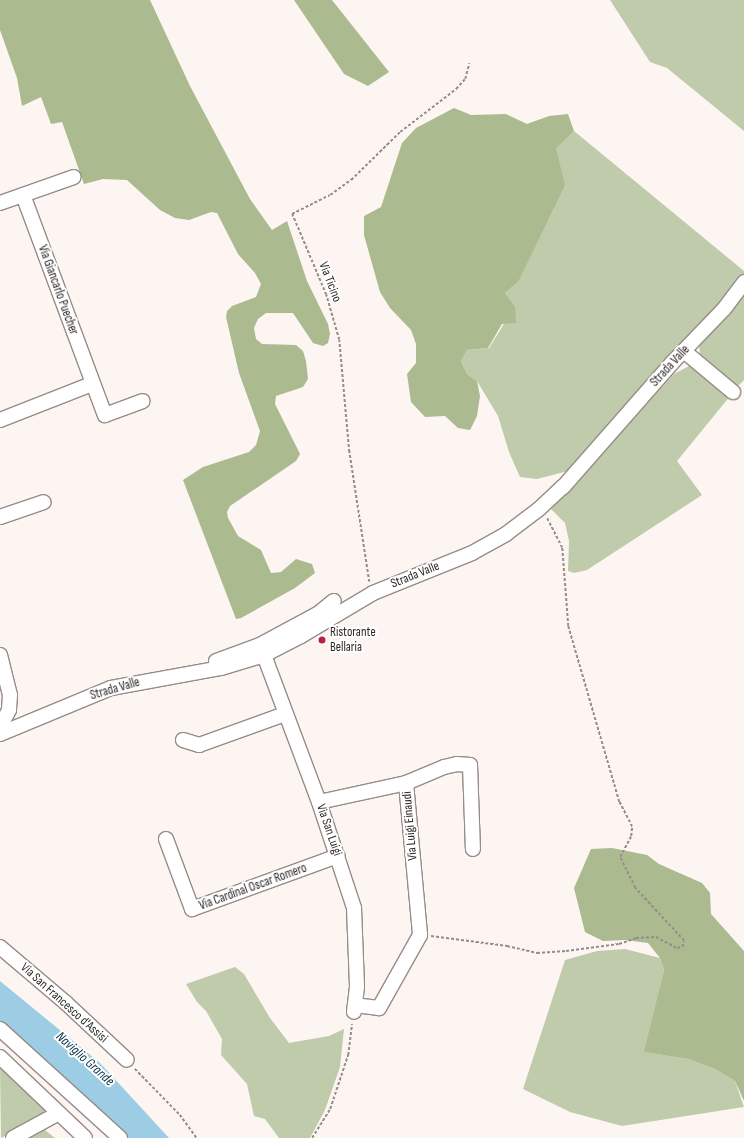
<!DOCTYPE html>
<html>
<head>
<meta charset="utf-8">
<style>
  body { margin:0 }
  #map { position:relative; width:744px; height:1138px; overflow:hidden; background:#fdf5f2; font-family:"Sofia Sans Condensed",sans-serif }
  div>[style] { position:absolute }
  .green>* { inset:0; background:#bfcbab }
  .forest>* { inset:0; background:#abba8f }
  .water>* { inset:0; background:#9dcde5 }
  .path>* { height:1.5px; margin-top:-0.75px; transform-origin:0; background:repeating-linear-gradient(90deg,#938d8b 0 3px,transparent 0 5px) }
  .roads { filter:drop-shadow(1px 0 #978c87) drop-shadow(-1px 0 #978c87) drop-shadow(0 1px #978c87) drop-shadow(0 -1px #978c87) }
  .minor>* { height:14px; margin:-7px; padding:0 7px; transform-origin:7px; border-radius:7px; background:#fff }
  .dots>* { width:11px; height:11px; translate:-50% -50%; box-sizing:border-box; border:2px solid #fff; border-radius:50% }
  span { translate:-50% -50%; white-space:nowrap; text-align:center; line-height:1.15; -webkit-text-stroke:4px #fff; paint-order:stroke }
  .street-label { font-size:13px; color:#2c2826 }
  .poi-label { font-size:13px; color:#2c2826 }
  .left { translate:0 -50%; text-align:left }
  .water-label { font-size:14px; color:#073243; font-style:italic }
</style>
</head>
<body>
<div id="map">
  <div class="green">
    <div style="clip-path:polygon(610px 0,744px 0,744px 131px,667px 68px,650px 62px)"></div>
    <div style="clip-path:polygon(574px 131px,744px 271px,744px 277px,576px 469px,537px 479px,520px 477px,509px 452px,498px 416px,477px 381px,467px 374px,461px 361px,467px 350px,489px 348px,515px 306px,505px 293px,518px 282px,556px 149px)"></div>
    <div style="clip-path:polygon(744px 291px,744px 380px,736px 388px,700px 355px,699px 345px)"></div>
    <div style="clip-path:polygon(689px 366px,731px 395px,677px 461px,702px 495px,587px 570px,574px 573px,568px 571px,569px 541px,565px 523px,551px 509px,674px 374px)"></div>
    <div style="clip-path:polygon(625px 949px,660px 958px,664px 970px,645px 1052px,688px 1059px,715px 1069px,735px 1081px,744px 1107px,622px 1126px,570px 1112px,523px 1089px,565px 960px,597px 951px)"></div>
    <div style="clip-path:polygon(235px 967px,244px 974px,270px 1018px,289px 1043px,329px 1036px,344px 1029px,340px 1067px,325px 1110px,310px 1138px,279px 1138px,265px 1119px,254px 1116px,247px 1084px,221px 1055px,222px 1039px,206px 1011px,197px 1002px,186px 984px)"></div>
    <div style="clip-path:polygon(0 1067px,45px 1110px,38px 1120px,1px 1138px)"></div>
    <div style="clip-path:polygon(45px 1130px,55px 1138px,30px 1138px)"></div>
  </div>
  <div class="forest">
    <div style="clip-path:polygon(0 0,150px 0,190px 86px,250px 199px,272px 230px,287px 221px,307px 281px,328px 324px,330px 334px,328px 343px,323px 346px,313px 343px,293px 313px,266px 313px,258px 319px,254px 328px,256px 339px,262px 344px,296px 345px,303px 351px,306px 361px,308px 379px,303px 387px,276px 396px,275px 404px,300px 454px,296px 461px,230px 506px,227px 512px,228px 518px,238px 536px,261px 550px,271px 573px,281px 572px,296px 559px,312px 564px,315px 573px,295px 588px,241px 618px,236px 619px,183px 480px,203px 467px,249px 452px,256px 445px,260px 431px,239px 373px,226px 317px,227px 311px,232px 306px,256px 297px,261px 284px,255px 273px,238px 254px,217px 213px,211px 212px,189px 220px,175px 218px,160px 210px,127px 180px,103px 179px,84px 184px,62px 122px,51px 124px,41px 97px,22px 106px,17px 78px,0 30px)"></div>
    <div style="clip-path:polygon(294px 0,332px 0,389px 72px,368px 86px,344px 74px)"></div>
    <div style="clip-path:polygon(454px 108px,471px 115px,506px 114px,527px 124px,549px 116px,568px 114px,574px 131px,556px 149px,565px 185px,518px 282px,505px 293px,515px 306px,516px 323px,502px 324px,488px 348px,467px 350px,461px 361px,467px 374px,477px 381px,480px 396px,477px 416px,470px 430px,458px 428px,445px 416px,425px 417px,411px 402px,407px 374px,416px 363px,416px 344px,411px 330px,390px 308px,380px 292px,364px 235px,364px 216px,381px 207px,402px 143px,416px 128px)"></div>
    <div style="clip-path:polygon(612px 848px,647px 855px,659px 864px,702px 883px,710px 893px,711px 914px,744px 951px,744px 1101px,735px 1081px,715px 1069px,688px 1059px,644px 1052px,664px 970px,660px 958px,648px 943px,625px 940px,603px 941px,585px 932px,574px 888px,591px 849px)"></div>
  </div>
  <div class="water">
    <div style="clip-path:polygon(0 981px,100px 1063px,169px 1138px,127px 1138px,0 1023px)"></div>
  </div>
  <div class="path">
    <div style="left:369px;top:582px;width:132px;rotate:-98.7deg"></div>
    <div style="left:349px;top:452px;width:112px;rotate:-95.1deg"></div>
    <div style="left:339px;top:340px;width:47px;rotate:-106.1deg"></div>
    <div style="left:326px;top:295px;width:88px;rotate:-112.8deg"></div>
    <div style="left:292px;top:214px;width:42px;rotate:-26.6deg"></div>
    <div style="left:330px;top:195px;width:26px;rotate:-36deg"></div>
    <div style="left:351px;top:180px;width:69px;rotate:-44.4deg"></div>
    <div style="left:400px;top:132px;width:71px;rotate:-37.5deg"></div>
    <div style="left:456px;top:89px;width:13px;rotate:-48deg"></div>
    <div style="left:465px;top:79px;width:16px;rotate:-75deg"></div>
    <div style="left:431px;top:936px;width:77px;rotate:7.5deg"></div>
    <div style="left:507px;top:946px;width:31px;rotate:13deg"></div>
    <div style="left:537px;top:953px;width:29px;rotate:-4deg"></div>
    <div style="left:566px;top:951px;width:53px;rotate:-7.5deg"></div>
    <div style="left:619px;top:944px;width:18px;rotate:-19deg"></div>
    <div style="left:636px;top:938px;width:20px;rotate:-3deg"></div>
    <div style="left:656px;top:937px;width:24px;rotate:28deg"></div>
    <div style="left:677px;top:948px;width:5px;rotate:-11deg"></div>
    <div style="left:682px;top:947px;width:6px;rotate:-72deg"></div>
    <div style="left:684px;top:941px;width:72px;rotate:-132.8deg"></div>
    <div style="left:635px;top:888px;width:34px;rotate:-116deg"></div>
    <div style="left:620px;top:857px;width:24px;rotate:-62deg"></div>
    <div style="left:631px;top:836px;width:9px;rotate:-84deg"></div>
    <div style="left:632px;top:827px;width:28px;rotate:-117deg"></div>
    <div style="left:619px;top:802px;width:183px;rotate:-106.2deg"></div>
    <div style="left:568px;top:626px;width:78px;rotate:-94.4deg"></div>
    <div style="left:562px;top:548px;width:34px;rotate:-117deg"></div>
    <div style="left:135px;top:1069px;width:64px;rotate:45.6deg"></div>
    <div style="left:180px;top:1115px;width:29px;rotate:54deg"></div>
    <div style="left:312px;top:1138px;width:34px;rotate:-58deg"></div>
    <div style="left:330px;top:1109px;width:57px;rotate:-71.6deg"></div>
    <div style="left:348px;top:1055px;width:31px;rotate:-83deg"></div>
  </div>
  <div class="roads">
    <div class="minor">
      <div style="left:23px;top:195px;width:235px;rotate:69.6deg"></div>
      <div style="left:105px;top:415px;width:40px;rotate:-20.2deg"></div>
      <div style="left:0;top:203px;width:78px;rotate:-19.4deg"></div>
      <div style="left:684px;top:351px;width:64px;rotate:39.9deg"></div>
      <div style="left:0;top:420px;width:99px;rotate:-21.4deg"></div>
      <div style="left:0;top:517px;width:46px;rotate:-18.8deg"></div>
      <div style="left:0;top:655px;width:41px;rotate:76deg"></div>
      <div style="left:10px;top:695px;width:15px;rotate:94deg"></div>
      <div style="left:9px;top:710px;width:19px;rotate:118deg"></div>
      <div style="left:264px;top:655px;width:157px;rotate:69.5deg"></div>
      <div style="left:319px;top:802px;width:112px;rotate:71.7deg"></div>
      <div style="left:354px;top:908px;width:79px;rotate:87.8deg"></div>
      <div style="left:357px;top:987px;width:25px;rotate:97deg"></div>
      <div style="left:216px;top:661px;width:47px;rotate:-20deg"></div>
      <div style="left:260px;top:645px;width:67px;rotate:-28.5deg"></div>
      <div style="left:319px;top:613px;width:19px;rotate:-39deg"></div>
      <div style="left:0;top:734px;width:120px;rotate:-22.5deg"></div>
      <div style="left:111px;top:688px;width:112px;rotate:-10.3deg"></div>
      <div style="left:221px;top:668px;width:45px;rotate:-16.8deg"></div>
      <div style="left:264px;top:655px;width:42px;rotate:-27.2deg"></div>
      <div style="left:301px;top:636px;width:84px;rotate:-30.8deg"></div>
      <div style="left:373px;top:593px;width:107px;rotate:-22deg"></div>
      <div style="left:472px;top:553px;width:39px;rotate:-29deg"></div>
      <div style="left:506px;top:534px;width:41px;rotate:-37.1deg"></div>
      <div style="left:539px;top:509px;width:33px;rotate:-43deg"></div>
      <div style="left:563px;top:487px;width:164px;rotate:-48.7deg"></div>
      <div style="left:671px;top:364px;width:76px;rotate:-46.1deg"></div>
      <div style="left:724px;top:309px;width:34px;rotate:-53deg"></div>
      <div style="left:183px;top:740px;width:17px;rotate:17deg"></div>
      <div style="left:199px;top:745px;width:91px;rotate:-19.8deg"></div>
      <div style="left:406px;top:783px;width:41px;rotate:-22.8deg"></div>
      <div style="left:444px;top:767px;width:13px;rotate:-13deg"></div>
      <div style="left:457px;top:764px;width:13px;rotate:4deg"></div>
      <div style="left:470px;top:765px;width:84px;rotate:88deg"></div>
      <div style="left:319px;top:802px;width:89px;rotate:-12.3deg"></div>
      <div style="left:406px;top:783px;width:153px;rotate:84.7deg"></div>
      <div style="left:420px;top:935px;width:84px;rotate:119.3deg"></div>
      <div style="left:379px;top:1008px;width:24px;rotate:-173deg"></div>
      <div style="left:166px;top:839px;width:75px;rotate:69.6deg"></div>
      <div style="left:192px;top:909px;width:155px;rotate:-20deg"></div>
      <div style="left:0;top:947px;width:87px;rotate:40.3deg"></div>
      <div style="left:66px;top:1003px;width:83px;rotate:43.1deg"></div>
      <div style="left:0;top:1029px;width:162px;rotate:42.2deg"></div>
      <div style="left:0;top:1057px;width:117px;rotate:43.6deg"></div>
      <div style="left:13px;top:1138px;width:52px;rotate:-28.5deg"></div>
    </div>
  </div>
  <div class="dots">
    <div style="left:322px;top:640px;background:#b52343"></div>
  </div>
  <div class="street-label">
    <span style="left:330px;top:282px;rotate:69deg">Via Ticino</span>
    <span style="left:58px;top:290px;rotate:70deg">Via Giancarlo Puecher</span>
    <span style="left:670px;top:366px;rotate:-47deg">Strada Valle</span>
    <span style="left:415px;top:575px;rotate:-22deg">Strada Valle</span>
    <span style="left:115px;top:689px;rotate:-16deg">Strada Valle</span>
    <span style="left:410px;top:826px;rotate:-95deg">Via Luigi Einaudi</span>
    <span style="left:329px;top:830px;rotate:71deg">Via San Luigi</span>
    <span style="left:253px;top:887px;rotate:-20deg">Via Cardinal Oscar Romero</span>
    <span style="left:64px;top:1003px;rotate:42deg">Via San Francesco d'Assisi</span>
  </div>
  <div class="poi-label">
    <span class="left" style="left:330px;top:640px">Ristorante<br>Bellaria</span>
  </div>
  <div class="water-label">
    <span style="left:85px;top:1059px;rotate:42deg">Naviglio Grande</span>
  </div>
</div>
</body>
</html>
